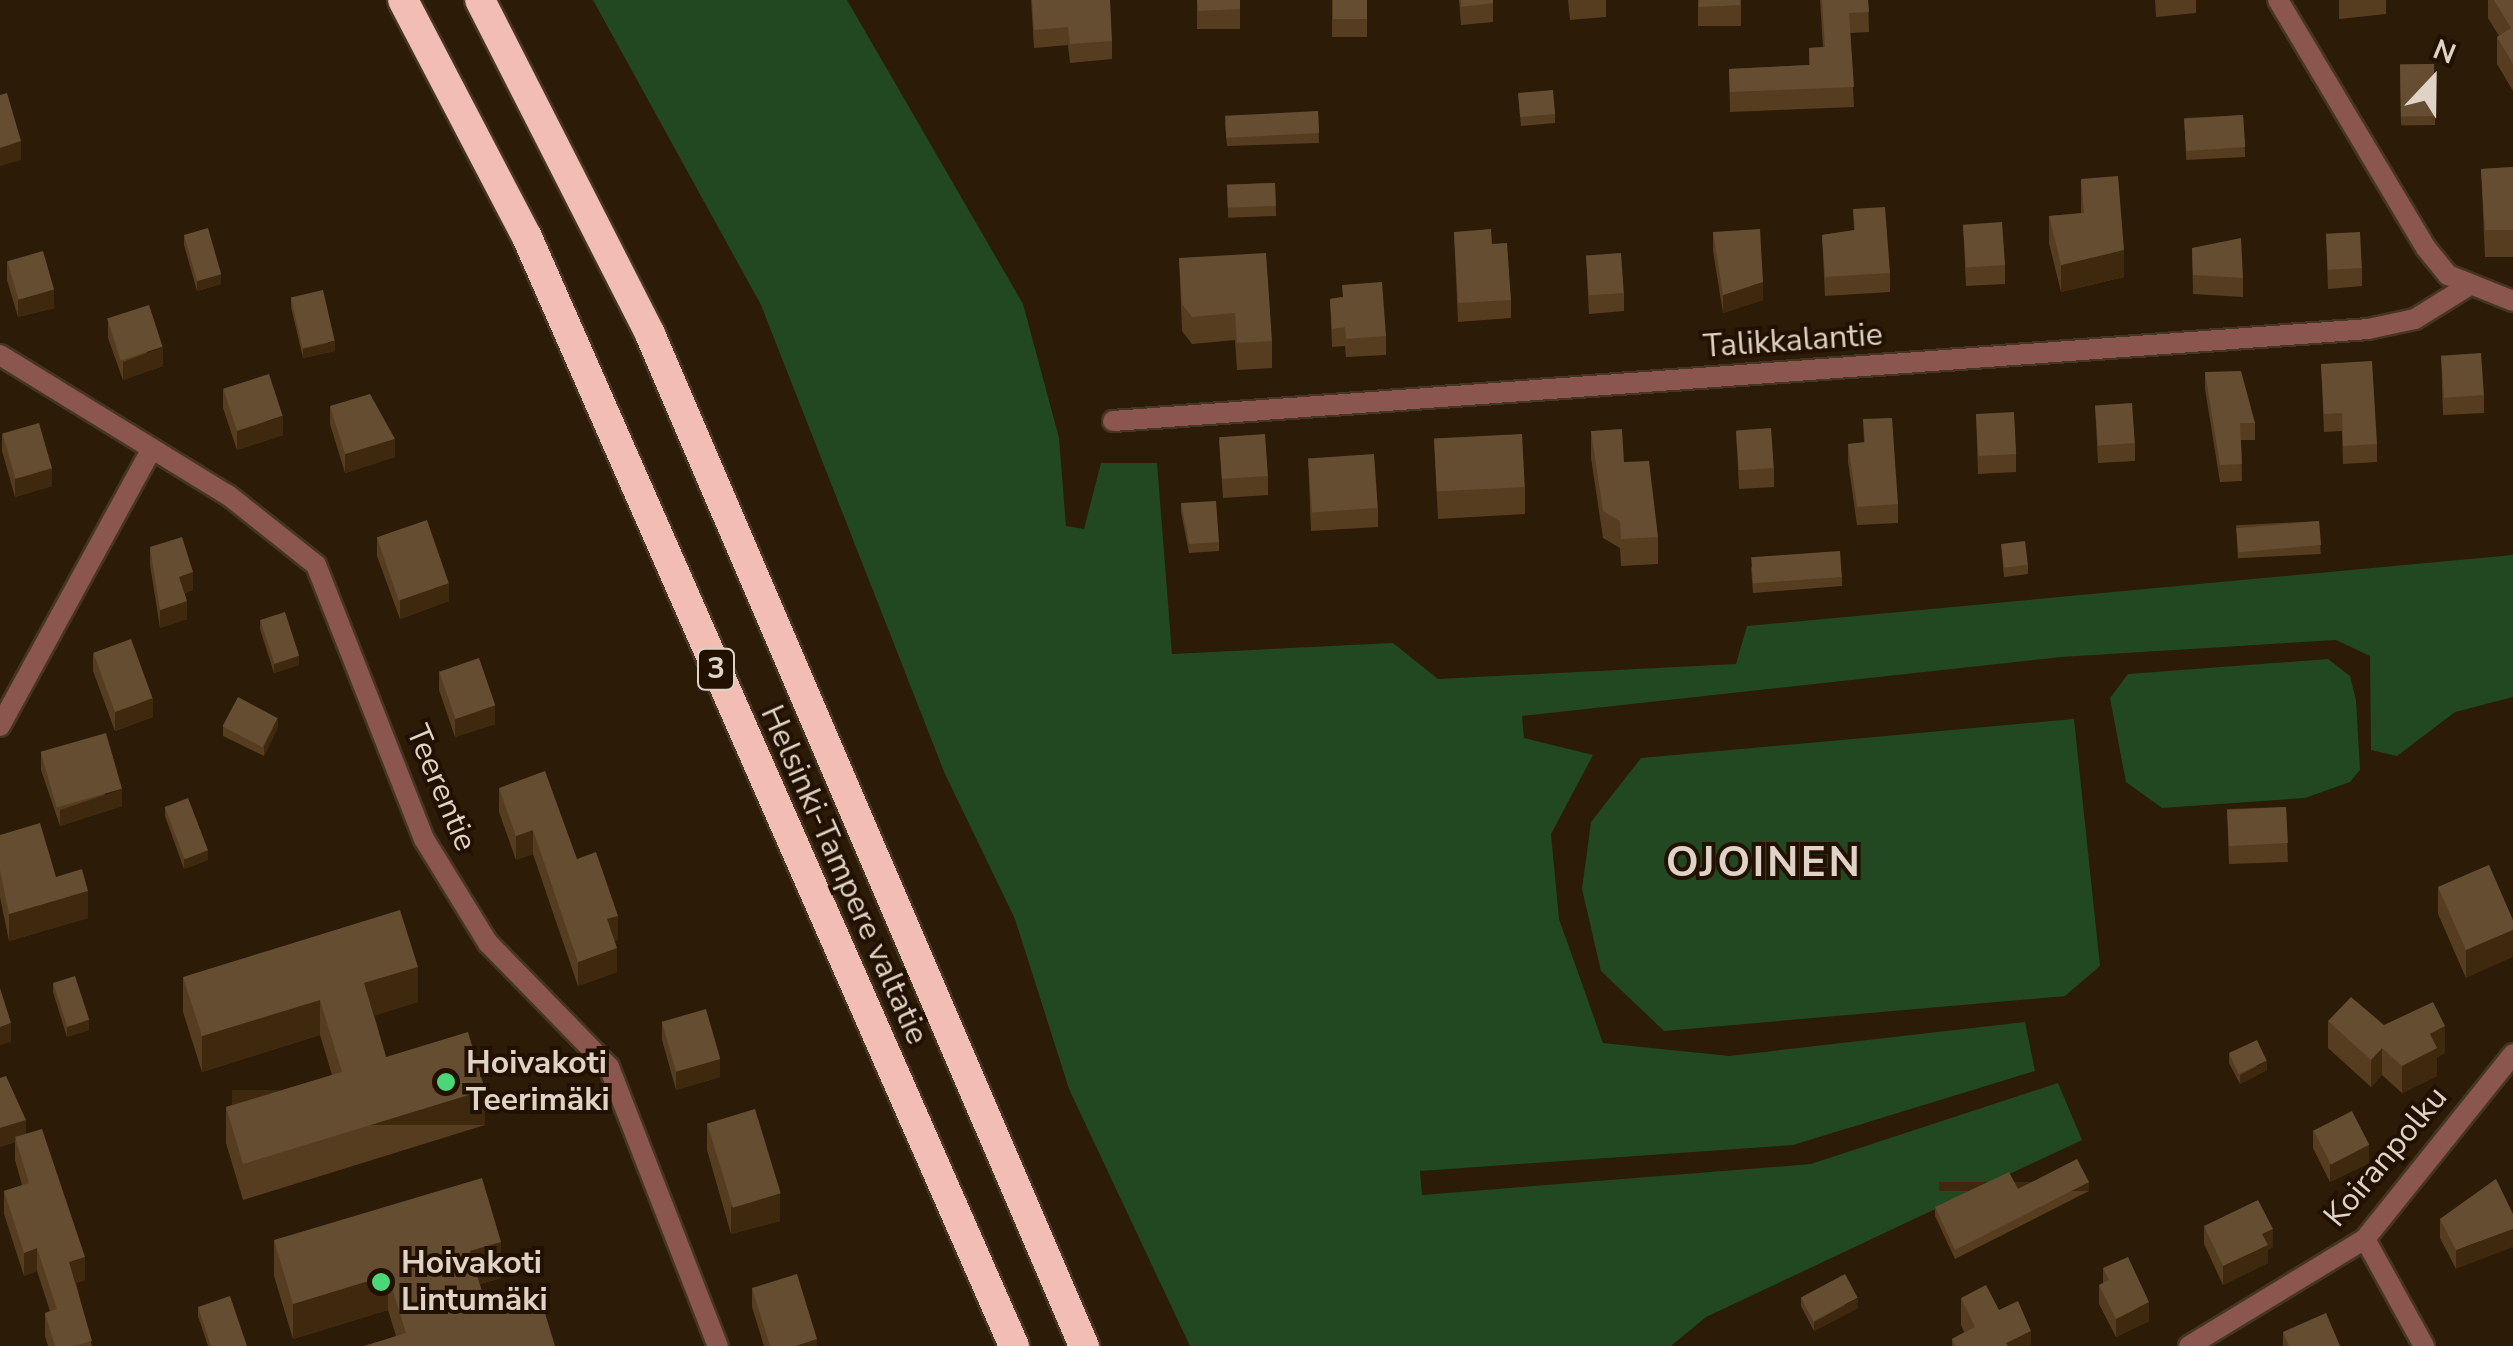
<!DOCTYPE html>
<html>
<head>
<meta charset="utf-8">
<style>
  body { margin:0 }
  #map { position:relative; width:2513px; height:1346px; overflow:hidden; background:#2c1b07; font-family:"Nunito Sans",sans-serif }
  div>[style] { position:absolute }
  .green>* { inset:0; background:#214820 }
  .roads { filter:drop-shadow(2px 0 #453522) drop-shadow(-2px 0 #453522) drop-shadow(0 2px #453522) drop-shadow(0 -2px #453522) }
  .minor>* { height:20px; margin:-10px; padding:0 10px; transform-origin:10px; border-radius:10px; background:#8a564d }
  .motorway>* { height:30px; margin:-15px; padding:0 15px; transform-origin:15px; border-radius:15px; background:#f2bdb3 }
  .wall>* { inset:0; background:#563d20; transform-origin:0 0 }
  .shaded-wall>* { inset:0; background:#3f290e; transform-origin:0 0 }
  .building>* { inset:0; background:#654d32; transform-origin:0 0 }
  .dots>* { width:28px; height:28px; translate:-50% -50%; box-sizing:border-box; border:5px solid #221101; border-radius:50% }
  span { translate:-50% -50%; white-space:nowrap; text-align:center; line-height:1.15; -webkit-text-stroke:8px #221101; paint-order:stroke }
  .shield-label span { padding:2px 8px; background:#221101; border:2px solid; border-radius:8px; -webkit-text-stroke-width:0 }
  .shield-label { font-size:30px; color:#dfd3c7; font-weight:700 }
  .street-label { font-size:32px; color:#dfd3c7 }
  .poi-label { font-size:32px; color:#dfd3c7; font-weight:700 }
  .left { translate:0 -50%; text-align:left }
  .district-label { font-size:42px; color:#dfd3c7; font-weight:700; letter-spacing:2.5px }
  .north { position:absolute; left:2383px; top:30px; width:100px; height:100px; -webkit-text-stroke:8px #221101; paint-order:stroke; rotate:22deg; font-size:28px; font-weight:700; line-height:40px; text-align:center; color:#dfd3c7 }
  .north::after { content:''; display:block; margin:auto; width:35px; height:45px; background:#dfd3c7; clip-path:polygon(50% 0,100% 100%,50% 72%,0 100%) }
</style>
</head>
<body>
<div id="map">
  <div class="green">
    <div style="clip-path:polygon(593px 0,847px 0,1023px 304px,1059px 438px,1066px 526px,1084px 529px,1101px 463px,1157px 463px,1172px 654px,1393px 643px,1438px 679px,1736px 664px,1747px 626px,2513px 555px,2513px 697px,2455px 712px,2397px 756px,2371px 750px,2370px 656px,2336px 640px,2061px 657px,1522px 716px,1524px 738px,1593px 755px,1551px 834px,1559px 919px,1603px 1043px,1729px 1056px,2025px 1022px,2035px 1071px,1793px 1145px,1420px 1171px,1422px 1195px,1811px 1164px,2058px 1083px,2082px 1140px,1706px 1317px,1671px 1346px,1190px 1346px,1069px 1089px,1015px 919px,945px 774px,761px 305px)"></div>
    <div style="clip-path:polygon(2328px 659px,2350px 676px,2356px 700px,2360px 770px,2350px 782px,2305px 798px,2162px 808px,2126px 782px,2110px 698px,2128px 674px)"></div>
    <div style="clip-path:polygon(2074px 719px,2100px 966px,2065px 996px,1664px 1031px,1601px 971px,1582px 889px,1591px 822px,1641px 758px)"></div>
  </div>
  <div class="roads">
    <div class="minor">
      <div style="left:2278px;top:0;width:289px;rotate:59.2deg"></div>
      <div style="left:2426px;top:248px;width:35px;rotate:51deg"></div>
      <div style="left:2448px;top:275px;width:70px;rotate:21.8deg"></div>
      <div style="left:0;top:355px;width:268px;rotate:31.6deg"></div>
      <div style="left:228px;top:495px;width:112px;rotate:38.5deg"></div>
      <div style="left:316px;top:565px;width:295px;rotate:68.5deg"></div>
      <div style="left:424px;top:839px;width:122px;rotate:58.4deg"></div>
      <div style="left:488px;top:943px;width:173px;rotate:45.7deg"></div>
      <div style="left:609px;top:1067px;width:300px;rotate:68.7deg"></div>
      <div style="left:1113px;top:421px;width:1258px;rotate:-4.19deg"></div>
      <div style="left:2368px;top:329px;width:48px;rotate:-12deg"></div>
      <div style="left:2415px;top:319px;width:62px;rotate:-31.9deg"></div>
      <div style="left:0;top:726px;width:315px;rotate:-61.3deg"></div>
      <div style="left:2365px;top:1239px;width:122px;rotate:61.1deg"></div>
      <div style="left:2189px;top:1346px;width:206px;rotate:-31.3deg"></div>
      <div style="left:2365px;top:1239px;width:237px;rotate:-51.3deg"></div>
    </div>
    <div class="motorway">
      <div style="left:403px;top:0;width:267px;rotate:62.4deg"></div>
      <div style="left:527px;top:237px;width:1211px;rotate:66.29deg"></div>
      <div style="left:480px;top:0;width:375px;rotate:63deg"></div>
      <div style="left:650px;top:334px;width:1101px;rotate:66.79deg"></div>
    </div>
  </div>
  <div class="wall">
    <div style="clip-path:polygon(1031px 0,1112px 41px,1112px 59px,1070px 63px,1068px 45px,1034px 48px)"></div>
    <div style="left:1197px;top:0;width:43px;height:29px"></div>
    <div style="left:1332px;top:0;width:35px;height:37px"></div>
    <div style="clip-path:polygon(1459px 0,1493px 0,1493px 22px,1461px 25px)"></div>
    <div style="clip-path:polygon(1568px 0,1606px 0,1606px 17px,1570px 20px)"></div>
    <div style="left:1698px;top:0;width:43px;height:26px"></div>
    <div style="clip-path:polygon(1820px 0,1868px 0,1869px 32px,1850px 33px,1854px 107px,1730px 112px,1729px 69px,1809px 65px,1809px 48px,1823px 47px)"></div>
    <div style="clip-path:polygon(2155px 0,2196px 0,2196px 13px,2156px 17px)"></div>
    <div style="clip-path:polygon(2339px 0,2386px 0,2386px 14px,2339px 19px)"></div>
    <div style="clip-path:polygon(2488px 0,2513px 0,2513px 91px,2497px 64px,2497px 37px,2499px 36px,2488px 18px)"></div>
    <div style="left:2434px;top:64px;width:61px;height:34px;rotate:89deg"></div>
    <div style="clip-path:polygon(1518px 94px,1555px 114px,1555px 123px,1521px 126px)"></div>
    <div style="clip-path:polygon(1318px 111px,1319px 143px,1227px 146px,1225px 122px)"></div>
    <div style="left:2243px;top:115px;width:42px;height:59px;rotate:87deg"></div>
    <div style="clip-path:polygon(2513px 167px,2513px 257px,2485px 257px,2481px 169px)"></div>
    <div style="clip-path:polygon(2081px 179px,2124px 277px,2061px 292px,2049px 243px,2049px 216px,2081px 213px)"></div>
    <div style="left:1275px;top:183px;width:33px;height:48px;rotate:88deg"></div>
    <div style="clip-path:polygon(1853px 209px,1890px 273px,1890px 292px,1825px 296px,1822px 235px,1854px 230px)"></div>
    <div style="clip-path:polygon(1963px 225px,2005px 265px,2005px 284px,1966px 286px)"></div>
    <div style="clip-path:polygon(1454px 232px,1492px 244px,1511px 300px,1511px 318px,1458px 322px)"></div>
    <div style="clip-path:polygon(1713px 232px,1763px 300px,1723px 313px,1713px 251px)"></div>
    <div style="clip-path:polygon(2326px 233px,2362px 268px,2362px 286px,2328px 289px)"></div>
    <div style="clip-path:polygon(184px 235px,221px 284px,197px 291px,184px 245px)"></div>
    <div style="clip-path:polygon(2192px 248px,2243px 278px,2243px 297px,2193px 294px)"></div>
    <div style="clip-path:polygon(1586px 256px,1624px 293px,1624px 311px,1589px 314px)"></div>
    <div style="clip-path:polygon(1179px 258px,1272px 341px,1272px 368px,1237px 370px,1235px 340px,1192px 344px,1182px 331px)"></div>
    <div style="clip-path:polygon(7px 261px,54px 308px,18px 317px,7px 280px)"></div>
    <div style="clip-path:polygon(291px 297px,335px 351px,303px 358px,291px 307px)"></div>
    <div style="clip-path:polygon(1342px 297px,1386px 336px,1386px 355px,1346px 357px,1345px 346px,1332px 347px,1330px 299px)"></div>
    <div style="clip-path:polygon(108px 320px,163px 366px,123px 380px,108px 338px)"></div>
    <div style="clip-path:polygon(2441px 355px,2484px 395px,2484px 413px,2443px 415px)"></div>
    <div style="clip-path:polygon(2321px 364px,2377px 444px,2377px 462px,2343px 464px,2342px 431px,2324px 432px)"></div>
    <div style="clip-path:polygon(2205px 372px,2255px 423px,2255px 440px,2241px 440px,2242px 481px,2220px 482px,2205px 389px)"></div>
    <div style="clip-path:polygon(223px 389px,283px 435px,237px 450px,223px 408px)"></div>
    <div style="clip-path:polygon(2095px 405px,2135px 443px,2135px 461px,2098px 463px)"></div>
    <div style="clip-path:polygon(330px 406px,395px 457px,345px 473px,330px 424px)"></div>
    <div style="clip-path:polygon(1976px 414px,2016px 454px,2016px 472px,1978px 474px)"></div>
    <div style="clip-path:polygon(1863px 419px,1898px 504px,1898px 523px,1857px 525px,1848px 462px,1848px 444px,1864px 443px)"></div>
    <div style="clip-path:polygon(1591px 431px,1624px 462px,1658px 537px,1658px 564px,1621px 566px,1620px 548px,1603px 538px,1591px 458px)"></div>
    <div style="clip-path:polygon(1736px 431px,1774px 468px,1774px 487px,1739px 489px)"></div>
    <div style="clip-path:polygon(2px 433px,52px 486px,15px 497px,2px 451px)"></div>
    <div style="clip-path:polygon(1219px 440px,1268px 476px,1268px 495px,1223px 498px)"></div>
    <div style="clip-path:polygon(1434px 440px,1525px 487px,1525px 514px,1438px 519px)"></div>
    <div style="clip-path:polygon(1308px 458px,1378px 508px,1378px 527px,1311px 531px)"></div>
    <div style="clip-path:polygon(1181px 503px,1219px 542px,1219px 551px,1189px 553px,1181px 512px)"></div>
    <div style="left:2319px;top:521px;width:33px;height:83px;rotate:87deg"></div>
    <div style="clip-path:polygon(377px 537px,449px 601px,400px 619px,377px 556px)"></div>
    <div style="clip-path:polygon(2001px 544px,2028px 565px,2028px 574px,2004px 577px)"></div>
    <div style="clip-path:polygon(150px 547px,193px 590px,185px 593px,187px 619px,160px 628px,150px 565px)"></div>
    <div style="clip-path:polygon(1751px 567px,1842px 577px,1842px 586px,1753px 593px)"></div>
    <div style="clip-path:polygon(260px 620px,299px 665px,274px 673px,260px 629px)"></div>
    <div style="clip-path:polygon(93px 653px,153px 717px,115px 731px,93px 671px)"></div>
    <div style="clip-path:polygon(439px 671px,495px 724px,455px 737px,439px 690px)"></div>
    <div style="clip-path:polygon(223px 726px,278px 727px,264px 756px,223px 736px)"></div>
    <div style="clip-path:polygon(41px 753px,122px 806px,60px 826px,41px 770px)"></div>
    <div style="clip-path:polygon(499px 788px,577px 859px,618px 940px,615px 941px,617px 972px,578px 986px,533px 854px,516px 860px,499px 812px)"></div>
    <div style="clip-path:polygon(165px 807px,208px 860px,184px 869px,165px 816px)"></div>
    <div style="left:2286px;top:807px;width:55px;height:59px;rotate:88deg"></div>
    <div style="clip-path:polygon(0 835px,56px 877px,88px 918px,9px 941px,0 897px)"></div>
    <div style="clip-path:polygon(2489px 865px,2466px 978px,2438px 914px,2438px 887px)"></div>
    <div style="clip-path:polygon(183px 977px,418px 1002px,374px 1015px,386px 1057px,485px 1125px,243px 1200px,226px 1143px,226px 1107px,332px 1075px,320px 1035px,202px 1072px,183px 1012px)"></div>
    <div style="clip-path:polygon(53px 983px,89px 1030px,67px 1037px,53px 992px)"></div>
    <div style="clip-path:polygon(2328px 1021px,2384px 1025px,2445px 1053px,2437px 1057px,2437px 1076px,2402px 1093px,2382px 1075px,2371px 1087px,2328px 1048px)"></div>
    <div style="clip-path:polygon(662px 1022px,720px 1077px,676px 1090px,662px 1040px)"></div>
    <div style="clip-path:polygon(2229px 1054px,2267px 1070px,2240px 1084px,2229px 1063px)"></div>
    <div style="clip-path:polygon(707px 1123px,780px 1221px,731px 1234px,707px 1150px)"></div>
    <div style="clip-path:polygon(2313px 1130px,2369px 1163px,2330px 1182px,2313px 1148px)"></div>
    <div style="clip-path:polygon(26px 1134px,85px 1280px,76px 1283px,92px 1346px,48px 1346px,45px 1336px,45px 1313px,50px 1311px,37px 1271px,24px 1276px,4px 1214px,4px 1191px,22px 1185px,15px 1160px,15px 1142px,0 1147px)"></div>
    <div style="clip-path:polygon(2496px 1179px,2456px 1269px,2440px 1238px,2440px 1219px)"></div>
    <div style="clip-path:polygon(2018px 1189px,2089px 1191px,1955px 1259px,1935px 1216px,1935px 1207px)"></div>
    <div style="clip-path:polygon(2204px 1226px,2273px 1247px,2268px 1250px,2268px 1263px,2223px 1285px,2204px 1244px)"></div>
    <div style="clip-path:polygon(274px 1240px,501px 1278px,480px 1284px,488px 1313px,555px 1346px,396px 1336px,388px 1310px,293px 1339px,274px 1276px)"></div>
    <div style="clip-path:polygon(2103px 1268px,2149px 1321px,2116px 1337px,2099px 1304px,2099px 1285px,2103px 1283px)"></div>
    <div style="clip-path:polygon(752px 1288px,817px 1346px,764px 1346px,752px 1307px)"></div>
    <div style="clip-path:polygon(1801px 1297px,1858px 1308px,1814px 1331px,1801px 1306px)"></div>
    <div style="clip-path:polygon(1961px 1298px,1999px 1310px,2031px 1346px,1952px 1346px,1952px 1339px,1964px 1332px,1961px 1325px)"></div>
    <div style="clip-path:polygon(198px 1307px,247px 1346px,208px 1346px,198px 1316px)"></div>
    <div style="clip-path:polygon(2283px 1332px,2340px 1346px,2283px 1346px)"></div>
  </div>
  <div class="shaded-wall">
    <div style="clip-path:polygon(21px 141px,21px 160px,0 166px,0 148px)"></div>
    <div style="clip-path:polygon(2124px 250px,2124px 277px,2061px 292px,2061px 265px)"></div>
    <div style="clip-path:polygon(221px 274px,221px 284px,197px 291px,197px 281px)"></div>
    <div style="clip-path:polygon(1763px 282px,1763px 300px,1723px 313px,1723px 295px)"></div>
    <div style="clip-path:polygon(54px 289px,54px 308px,18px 317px,18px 299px)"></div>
    <div style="clip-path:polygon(335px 341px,335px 351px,303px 358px,303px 349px)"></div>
    <div style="clip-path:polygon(163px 347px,163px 366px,123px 380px,123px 362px)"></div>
    <div style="clip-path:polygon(283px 416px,283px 435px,237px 450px,237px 431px)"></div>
    <div style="clip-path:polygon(395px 439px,395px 457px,345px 473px,345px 454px)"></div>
    <div style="clip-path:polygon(52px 468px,52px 486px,15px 497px,15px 479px)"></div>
    <div style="clip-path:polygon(193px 572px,193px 590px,179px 595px,179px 577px)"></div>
    <div style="clip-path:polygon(449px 583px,449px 601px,400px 619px,400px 600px)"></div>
    <div style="clip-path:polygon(187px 601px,187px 619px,160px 628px,160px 610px)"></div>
    <div style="clip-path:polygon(299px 656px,299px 665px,274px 673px,274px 664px)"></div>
    <div style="clip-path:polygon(153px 698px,153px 717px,115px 731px,115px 712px)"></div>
    <div style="clip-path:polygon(495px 705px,495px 724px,455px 737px,455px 719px)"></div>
    <div style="clip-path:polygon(278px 718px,278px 727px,264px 756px,264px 746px)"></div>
    <div style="clip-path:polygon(122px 789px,122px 806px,60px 826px,60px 810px)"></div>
    <div style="clip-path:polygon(533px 830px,533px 854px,516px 860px,516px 836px)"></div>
    <div style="clip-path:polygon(208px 850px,208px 860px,184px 869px,184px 859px)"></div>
    <div style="clip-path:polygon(88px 891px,88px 918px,9px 941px,9px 914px)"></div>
    <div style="clip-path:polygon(618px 916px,618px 940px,607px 944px,607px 919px)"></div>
    <div style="clip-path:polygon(2513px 930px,2513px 957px,2466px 978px,2466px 950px)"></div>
    <div style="clip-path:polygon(617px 948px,617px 972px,578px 986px,578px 962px)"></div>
    <div style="clip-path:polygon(418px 967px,418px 1002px,364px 1019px,364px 983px)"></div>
    <div style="clip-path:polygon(320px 1000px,320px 1035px,202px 1072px,202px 1036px)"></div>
    <div style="clip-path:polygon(89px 1020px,89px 1030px,67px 1037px,67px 1027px)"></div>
    <div style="clip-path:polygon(11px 1023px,11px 1042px,0 1045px,0 1027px)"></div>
    <div style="clip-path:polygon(2445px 1026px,2445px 1053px,2437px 1057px,2437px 1076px,2402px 1093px,2402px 1066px,2430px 1034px)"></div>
    <div style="clip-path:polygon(2382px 1048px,2382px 1075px,2371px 1087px,2371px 1060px)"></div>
    <div style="clip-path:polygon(720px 1059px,720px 1077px,676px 1090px,676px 1071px)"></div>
    <div style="clip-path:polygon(2267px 1061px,2267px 1070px,2240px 1084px,2240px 1075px)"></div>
    <div style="left:485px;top:1090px;width:35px;height:253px;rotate:90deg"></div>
    <div style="clip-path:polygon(26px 1120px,26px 1139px,15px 1137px,15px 1142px,0 1147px,0 1128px)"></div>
    <div style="clip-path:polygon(2369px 1145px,2369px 1163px,2330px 1182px,2330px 1164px)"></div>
    <div style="left:2089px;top:1182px;width:9px;height:150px;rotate:90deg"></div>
    <div style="clip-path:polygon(780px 1193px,780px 1221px,731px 1234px,731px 1207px)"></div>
    <div style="clip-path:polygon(2273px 1229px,2273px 1247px,2268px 1250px,2268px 1263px,2223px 1285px,2223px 1266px,2262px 1234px)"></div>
    <div style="clip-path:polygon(2513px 1229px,2513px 1247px,2456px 1269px,2456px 1250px)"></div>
    <div style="clip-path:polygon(501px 1242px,501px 1278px,470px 1287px,470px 1251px)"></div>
    <div style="clip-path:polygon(37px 1248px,37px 1271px,24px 1276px,24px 1253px)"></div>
    <div style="clip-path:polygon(85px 1257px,85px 1280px,69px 1285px,69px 1262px)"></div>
    <div style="clip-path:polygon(388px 1275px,388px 1310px,293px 1339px,293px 1304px)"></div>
    <div style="clip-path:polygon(1858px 1298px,1858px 1308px,1814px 1331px,1814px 1322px)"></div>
    <div style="clip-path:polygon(2149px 1302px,2149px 1321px,2116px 1337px,2116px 1319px)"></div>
    <div style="clip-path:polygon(2031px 1331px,2031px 1346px,2006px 1346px,2006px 1343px)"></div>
    <div style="clip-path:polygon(817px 1339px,817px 1346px,795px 1346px)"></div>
  </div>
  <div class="building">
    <div style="clip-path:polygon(1032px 0,1110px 0,1112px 41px,1070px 44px,1068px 27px,1034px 30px)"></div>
    <div style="clip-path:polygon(1197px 0,1240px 0,1240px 9px,1198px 11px)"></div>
    <div style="left:1333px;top:0;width:34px;height:19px"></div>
    <div style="clip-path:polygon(1461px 0,1493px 0,1493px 3px,1461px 7px)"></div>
    <div style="clip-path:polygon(1699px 0,1740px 0,1740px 5px,1699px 7px)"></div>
    <div style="clip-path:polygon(1822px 0,1868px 0,1869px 12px,1849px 13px,1854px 87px,1730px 92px,1729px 69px,1810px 65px,1809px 48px,1825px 47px)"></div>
    <div style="clip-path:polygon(2494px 0,2513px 0,2513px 64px,2497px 37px,2511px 28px)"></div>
    <div style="left:2434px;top:64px;width:52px;height:34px;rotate:89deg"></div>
    <div style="left:1553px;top:90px;width:24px;height:35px;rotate:85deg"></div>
    <div style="clip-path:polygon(7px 93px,21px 141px,0 148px,0 95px)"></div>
    <div style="left:1318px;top:111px;width:22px;height:93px;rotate:87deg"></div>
    <div style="left:2243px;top:115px;width:32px;height:59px;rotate:86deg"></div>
    <div style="clip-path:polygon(2513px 167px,2513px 230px,2485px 230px,2481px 169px)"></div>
    <div style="clip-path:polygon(2118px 176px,2124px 250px,2061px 265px,2049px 216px,2084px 213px,2081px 179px)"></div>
    <div style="left:1275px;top:183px;width:23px;height:48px;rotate:88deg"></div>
    <div style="clip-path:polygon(1885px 207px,1890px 273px,1825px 277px,1822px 235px,1855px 230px,1853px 209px)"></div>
    <div style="left:2002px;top:222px;width:43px;height:39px;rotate:86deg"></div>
    <div style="left:208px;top:228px;width:48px;height:25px;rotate:74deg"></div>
    <div style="clip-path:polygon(1491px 229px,1492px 244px,1507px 243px,1511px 300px,1458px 303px,1454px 232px)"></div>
    <div style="clip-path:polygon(1760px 229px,1763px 282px,1723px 295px,1713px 232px)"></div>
    <div style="left:2360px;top:232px;width:36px;height:34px;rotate:87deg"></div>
    <div style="clip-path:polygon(2241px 238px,2243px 278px,2193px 275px,2192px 248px)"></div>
    <div style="left:43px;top:251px;width:40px;height:37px;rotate:74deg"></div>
    <div style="clip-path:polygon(1266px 253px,1272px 341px,1237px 343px,1235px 313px,1192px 317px,1182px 304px,1179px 258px)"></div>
    <div style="left:1621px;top:253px;width:40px;height:35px;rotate:86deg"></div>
    <div style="clip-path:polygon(1382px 282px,1386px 336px,1346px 339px,1345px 327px,1332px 329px,1330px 299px,1343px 297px,1342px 285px)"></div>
    <div style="left:323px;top:290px;width:52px;height:33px;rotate:77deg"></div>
    <div style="left:149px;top:305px;width:44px;height:44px;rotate:72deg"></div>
    <div style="left:2481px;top:353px;width:42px;height:40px;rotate:86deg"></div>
    <div style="clip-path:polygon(2372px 361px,2377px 444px,2343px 446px,2342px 413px,2324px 414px,2321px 364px)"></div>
    <div style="clip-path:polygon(2241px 371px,2255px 423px,2240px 423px,2242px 464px,2220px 465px,2205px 372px)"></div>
    <div style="left:269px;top:374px;width:44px;height:48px;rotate:72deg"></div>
    <div style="clip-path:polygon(370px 394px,395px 439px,345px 454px,330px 406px)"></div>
    <div style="left:2132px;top:403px;width:40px;height:37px;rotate:86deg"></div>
    <div style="left:2014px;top:412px;width:42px;height:38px;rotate:87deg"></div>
    <div style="clip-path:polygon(1892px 418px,1898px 504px,1857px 507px,1848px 444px,1865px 442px,1863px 419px)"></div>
    <div style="left:39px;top:423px;width:47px;height:38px;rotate:74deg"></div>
    <div style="left:1771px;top:428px;width:40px;height:35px;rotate:86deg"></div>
    <div style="clip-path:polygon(1622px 429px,1624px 462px,1649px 461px,1658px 537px,1621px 539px,1620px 521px,1603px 511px,1591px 431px)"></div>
    <div style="left:1265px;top:434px;width:42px;height:46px;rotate:86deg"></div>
    <div style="left:1522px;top:434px;width:53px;height:88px;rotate:87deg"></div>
    <div style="left:1374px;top:454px;width:54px;height:66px;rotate:86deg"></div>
    <div style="clip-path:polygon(1216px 501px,1219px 542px,1189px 544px,1181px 503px)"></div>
    <div style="left:427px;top:520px;width:67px;height:53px;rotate:71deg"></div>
    <div style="left:2319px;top:521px;width:24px;height:83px;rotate:85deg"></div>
    <div style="clip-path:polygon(182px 537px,193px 572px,179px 577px,187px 601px,160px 610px,150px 547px)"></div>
    <div style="left:2025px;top:541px;width:24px;height:24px;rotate:83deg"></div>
    <div style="left:1840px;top:551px;width:26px;height:89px;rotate:86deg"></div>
    <div style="left:285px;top:612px;width:46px;height:26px;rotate:72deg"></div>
    <div style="left:131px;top:639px;width:63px;height:40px;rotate:70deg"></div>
    <div style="left:479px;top:658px;width:50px;height:42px;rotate:71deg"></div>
    <div style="left:238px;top:697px;width:45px;height:33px;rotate:28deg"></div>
    <div style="left:106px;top:733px;width:58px;height:68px;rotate:74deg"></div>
    <div style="clip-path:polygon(545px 771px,577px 859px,596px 852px,618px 916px,607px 919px,617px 948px,578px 962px,533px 830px,516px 836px,499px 788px)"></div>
    <div style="left:188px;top:798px;width:56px;height:25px;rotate:69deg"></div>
    <div style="left:2286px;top:807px;width:36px;height:59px;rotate:87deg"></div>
    <div style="clip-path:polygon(40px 823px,56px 877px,82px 869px,88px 891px,9px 914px,0 870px,0 835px)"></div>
    <div style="clip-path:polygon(2489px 865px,2513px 920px,2513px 930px,2466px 950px,2438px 887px)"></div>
    <div style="clip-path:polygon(400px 910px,418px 967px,364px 983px,386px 1057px,468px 1032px,485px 1090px,243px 1164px,226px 1107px,342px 1072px,320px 1000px,202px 1036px,183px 977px)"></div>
    <div style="left:75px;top:976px;width:46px;height:23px;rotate:72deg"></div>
    <div style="clip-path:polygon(0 988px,11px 1023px,0 1027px)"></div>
    <div style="clip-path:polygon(2351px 997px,2384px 1025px,2433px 1002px,2445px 1026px,2430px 1034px,2437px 1048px,2402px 1066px,2382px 1048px,2371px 1060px,2328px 1021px)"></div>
    <div style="left:706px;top:1009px;width:52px;height:46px;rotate:74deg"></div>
    <div style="left:2257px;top:1040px;width:23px;height:31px;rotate:65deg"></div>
    <div style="clip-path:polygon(6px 1076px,26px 1120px,0 1128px,0 1078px)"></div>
    <div style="left:755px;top:1109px;width:88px;height:50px;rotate:73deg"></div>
    <div style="left:2352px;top:1111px;width:38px;height:43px;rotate:63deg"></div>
    <div style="clip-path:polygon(42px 1129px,85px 1257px,69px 1262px,92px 1341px,74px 1346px,55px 1346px,45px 1313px,57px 1309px,37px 1248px,24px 1253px,4px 1191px,29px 1183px,15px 1137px)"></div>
    <div style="clip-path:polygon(2077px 1159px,2089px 1182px,1955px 1250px,1935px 1207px,2009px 1172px,2018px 1189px)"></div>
    <div style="clip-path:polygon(482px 1178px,501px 1242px,470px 1251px,488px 1313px,540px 1297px,555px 1346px,364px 1346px,406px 1333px,388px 1275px,293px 1304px,274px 1240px)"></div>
    <div style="clip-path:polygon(2496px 1179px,2513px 1214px,2513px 1229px,2456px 1250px,2440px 1219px)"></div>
    <div style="clip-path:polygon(2258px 1200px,2273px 1229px,2262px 1234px,2268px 1245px,2223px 1266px,2204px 1226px)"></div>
    <div style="clip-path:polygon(2128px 1257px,2149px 1302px,2116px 1319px,2099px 1285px,2109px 1280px,2103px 1268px)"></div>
    <div style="clip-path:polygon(797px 1274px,817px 1339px,795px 1346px,770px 1346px,752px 1288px)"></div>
    <div style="left:1845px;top:1274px;width:27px;height:50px;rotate:62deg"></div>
    <div style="clip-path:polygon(1986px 1285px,1999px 1310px,2018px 1301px,2031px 1331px,2006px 1343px,2008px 1346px,1955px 1346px,1952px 1339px,1975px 1327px,1961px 1298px)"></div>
    <div style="clip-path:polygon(230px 1296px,247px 1346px,211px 1346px,198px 1307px)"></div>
    <div style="clip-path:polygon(2326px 1313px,2340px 1346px,2289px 1346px,2283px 1332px)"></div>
  </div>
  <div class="dots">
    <div style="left:446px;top:1082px;background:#49d778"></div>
    <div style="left:381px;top:1282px;background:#49d778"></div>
  </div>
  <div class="shield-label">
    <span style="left:716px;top:669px">3</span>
  </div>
  <div class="street-label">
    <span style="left:1793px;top:341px;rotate:-4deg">Talikkalantie</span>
    <span style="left:441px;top:788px;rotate:67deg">Teerentie</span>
    <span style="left:844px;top:875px;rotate:66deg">Helsinki-Tampere valtatie</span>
    <span style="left:2386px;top:1157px;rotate:-50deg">Koiranpolku</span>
  </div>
  <div class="poi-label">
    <span class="left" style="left:466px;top:1082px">Hoivakoti<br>Teerimäki</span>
    <span class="left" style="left:401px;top:1282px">Hoivakoti<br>Lintumäki</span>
  </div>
  <div class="district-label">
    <span style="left:1764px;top:863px">OJOINEN</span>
  </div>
  <div class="north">N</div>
</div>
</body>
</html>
